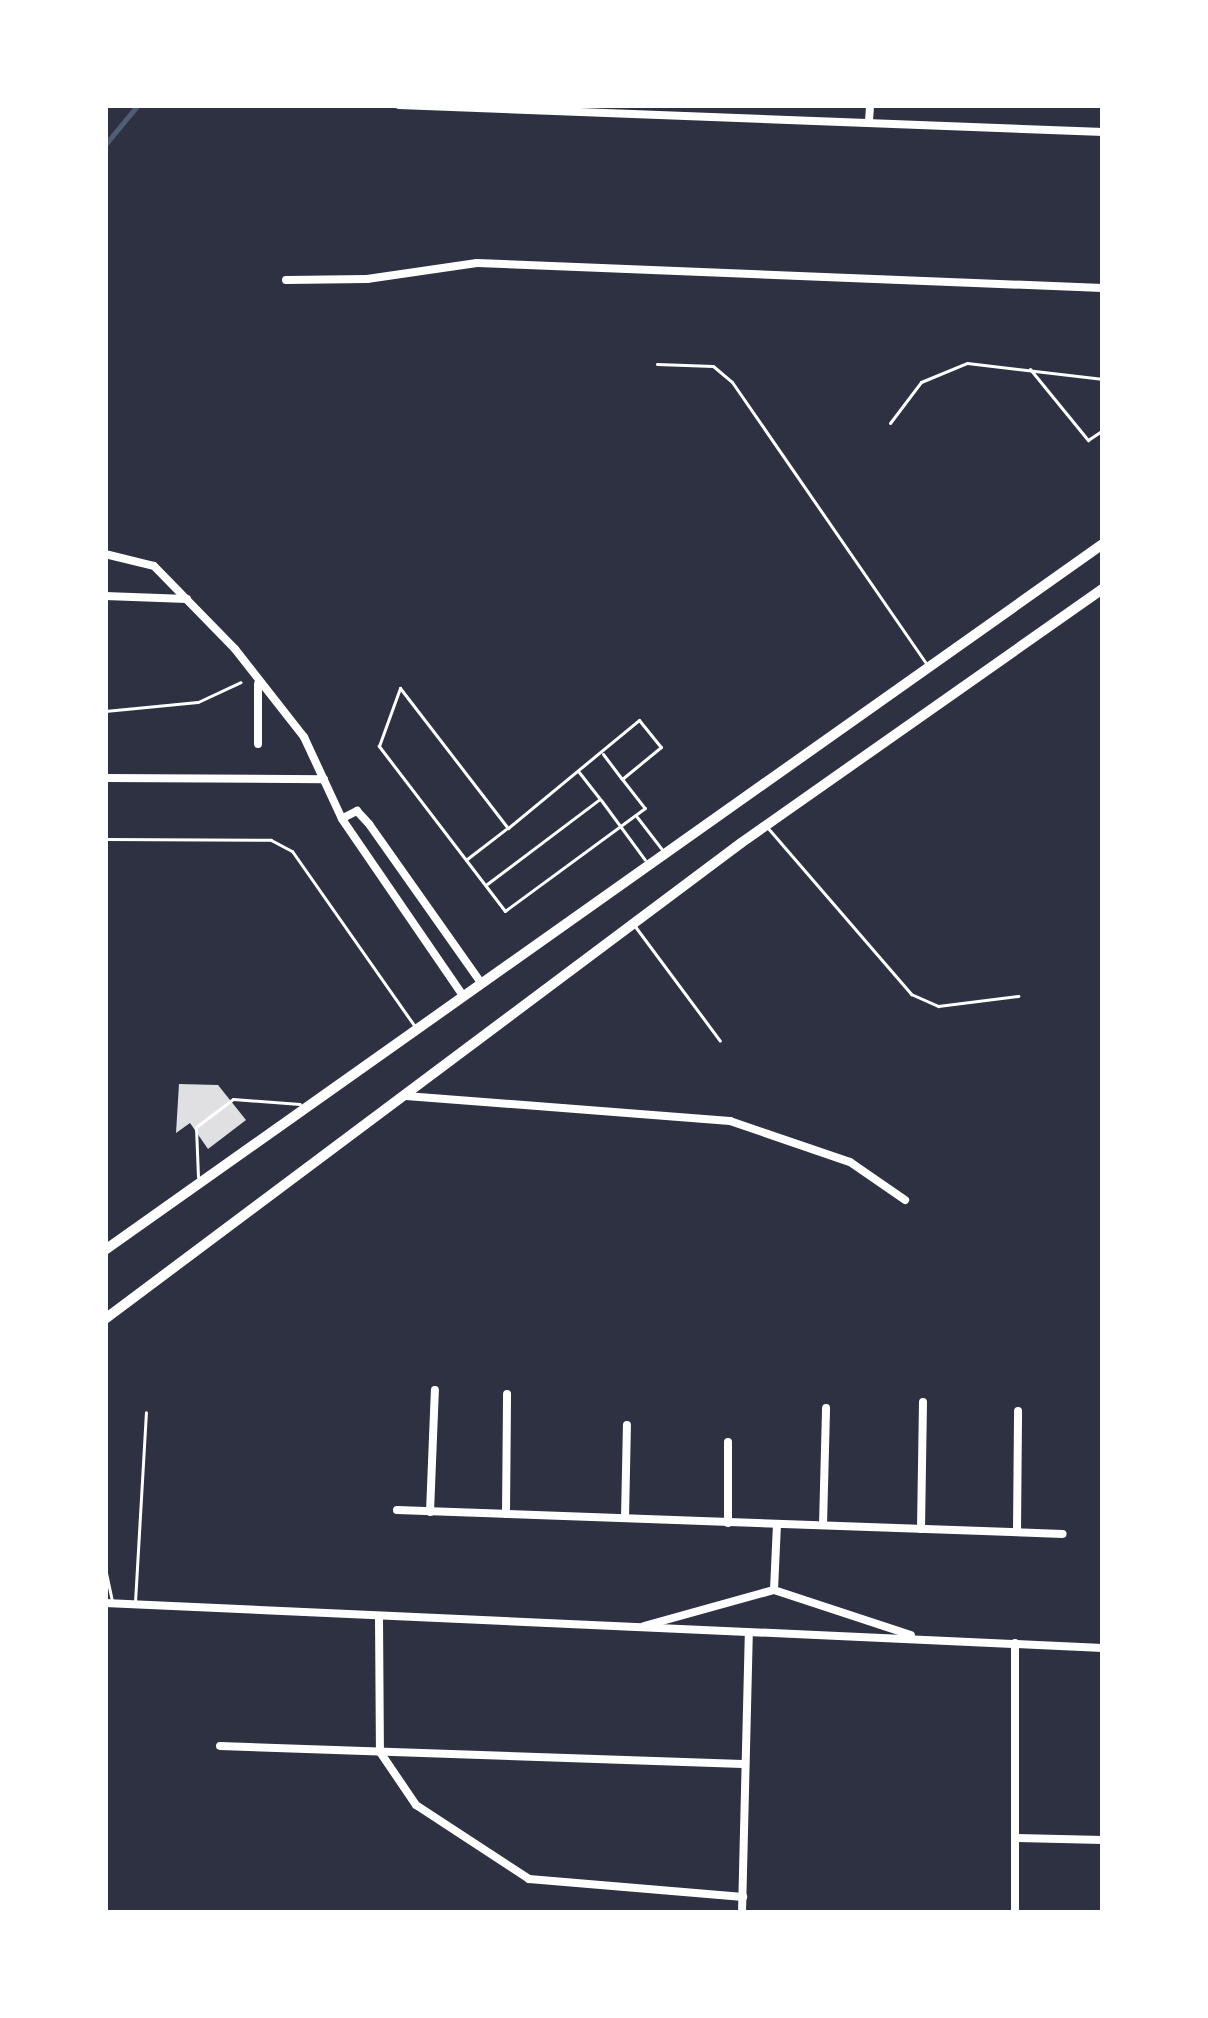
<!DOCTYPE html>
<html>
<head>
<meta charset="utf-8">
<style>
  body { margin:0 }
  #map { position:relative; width:1208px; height:2018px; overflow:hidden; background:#2d3142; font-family:Manrope,sans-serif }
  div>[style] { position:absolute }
  .stream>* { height:4.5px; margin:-2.25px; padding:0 2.25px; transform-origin:2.25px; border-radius:2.25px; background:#4f5d75 }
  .building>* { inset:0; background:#e0e0e3 }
  .path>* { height:3px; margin:-1.5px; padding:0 1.5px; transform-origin:1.5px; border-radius:1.5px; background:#fff }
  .service>* { height:3px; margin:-1.5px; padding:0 1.5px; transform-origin:1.5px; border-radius:1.5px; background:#fff }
  .minor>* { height:8px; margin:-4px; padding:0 4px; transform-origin:4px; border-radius:4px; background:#fff }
  .primary>* { height:10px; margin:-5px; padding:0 5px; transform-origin:5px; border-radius:5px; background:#fff }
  span { translate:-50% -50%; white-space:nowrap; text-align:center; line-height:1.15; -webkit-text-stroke:9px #fff; paint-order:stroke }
  .frame { position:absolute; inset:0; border:108px solid #fff; pointer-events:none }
</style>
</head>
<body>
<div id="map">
  <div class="stream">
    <div style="left:105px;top:145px;width:52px;rotate:-50.5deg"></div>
  </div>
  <div class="building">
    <div style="clip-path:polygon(179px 1084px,218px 1085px,246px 1120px,208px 1149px,190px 1123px,176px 1133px)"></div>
  </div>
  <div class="path">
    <div style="left:105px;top:711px;width:93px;rotate:-5.5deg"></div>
    <div style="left:198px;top:702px;width:47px;rotate:-24.9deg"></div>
  </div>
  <div class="service">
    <div style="left:657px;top:364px;width:56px;rotate:2deg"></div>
    <div style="left:713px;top:366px;width:25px;rotate:40deg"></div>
    <div style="left:732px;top:382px;width:345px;rotate:55.4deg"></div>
    <div style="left:1030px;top:369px;width:92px;rotate:50.8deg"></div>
    <div style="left:1088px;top:440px;width:18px;rotate:-34deg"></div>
    <div style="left:890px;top:423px;width:51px;rotate:-52.9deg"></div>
    <div style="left:921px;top:382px;width:50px;rotate:-22.4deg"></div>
    <div style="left:967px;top:363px;width:137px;rotate:6.7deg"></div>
    <div style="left:400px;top:688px;width:177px;rotate:52.4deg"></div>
    <div style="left:508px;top:828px;width:170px;rotate:-39.5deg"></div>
    <div style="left:639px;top:720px;width:35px;rotate:51deg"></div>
    <div style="left:661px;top:747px;width:50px;rotate:140.6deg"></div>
    <div style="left:622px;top:779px;width:37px;rotate:52deg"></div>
    <div style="left:645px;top:808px;width:174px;rotate:143.7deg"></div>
    <div style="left:505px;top:911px;width:208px;rotate:-127.4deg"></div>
    <div style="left:379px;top:746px;width:62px;rotate:-70.1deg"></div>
    <div style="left:603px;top:754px;width:31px;rotate:53deg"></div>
    <div style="left:601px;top:800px;width:74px;rotate:53.7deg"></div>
    <div style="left:637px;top:817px;width:44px;rotate:52.4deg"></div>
    <div style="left:767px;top:827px;width:221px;rotate:49.2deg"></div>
    <div style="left:911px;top:994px;width:30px;rotate:24deg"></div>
    <div style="left:938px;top:1006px;width:81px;rotate:-7.1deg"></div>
    <div style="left:105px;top:839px;width:166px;rotate:0.3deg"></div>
    <div style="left:271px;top:840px;width:24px;rotate:28deg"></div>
    <div style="left:292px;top:851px;width:213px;rotate:55deg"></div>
    <div style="left:467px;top:859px;width:49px;rotate:-37.6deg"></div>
    <div style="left:487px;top:884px;width:141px;rotate:-37deg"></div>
    <div style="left:600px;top:799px;width:34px;rotate:-128deg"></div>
    <div style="left:634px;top:925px;width:144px;rotate:53.4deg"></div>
    <div style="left:198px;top:1177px;width:50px;rotate:-92.3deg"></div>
    <div style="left:196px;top:1127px;width:46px;rotate:-37.1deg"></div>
    <div style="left:233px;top:1099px;width:67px;rotate:4.3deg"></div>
    <div style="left:105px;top:1568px;width:35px;rotate:78deg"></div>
    <div style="left:135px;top:1602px;width:190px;rotate:-86.7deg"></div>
  </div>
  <div class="minor">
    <div style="left:399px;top:105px;width:705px;rotate:2.2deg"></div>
    <div style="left:869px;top:121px;width:16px;rotate:-86deg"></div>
    <div style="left:286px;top:280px;width:81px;rotate:-0.7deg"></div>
    <div style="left:367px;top:279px;width:111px;rotate:-8.3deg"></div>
    <div style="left:477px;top:263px;width:626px;rotate:2.29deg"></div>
    <div style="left:105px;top:554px;width:50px;rotate:13.8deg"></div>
    <div style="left:154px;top:566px;width:116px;rotate:45.7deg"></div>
    <div style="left:235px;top:649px;width:112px;rotate:51.9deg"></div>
    <div style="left:304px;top:737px;width:90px;rotate:65.1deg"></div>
    <div style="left:342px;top:819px;width:214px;rotate:55.6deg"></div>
    <div style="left:105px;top:596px;width:82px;rotate:2.1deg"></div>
    <div style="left:258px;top:684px;width:60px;rotate:90deg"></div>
    <div style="left:105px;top:778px;width:219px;rotate:0.3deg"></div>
    <div style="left:343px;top:818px;width:16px;rotate:-27deg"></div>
    <div style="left:357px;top:811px;width:18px;rotate:47deg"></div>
    <div style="left:369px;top:824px;width:194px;rotate:54.8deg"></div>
    <div style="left:406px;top:1096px;width:325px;rotate:4.4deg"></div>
    <div style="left:730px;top:1121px;width:127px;rotate:18.9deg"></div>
    <div style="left:850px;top:1162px;width:67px;rotate:34.6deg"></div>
    <div style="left:397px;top:1510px;width:666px;rotate:2.06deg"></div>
    <div style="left:430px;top:1512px;width:122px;rotate:-87.7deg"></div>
    <div style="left:506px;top:1514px;width:120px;rotate:-89.5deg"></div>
    <div style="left:625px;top:1518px;width:93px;rotate:-88.8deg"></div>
    <div style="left:728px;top:1523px;width:81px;rotate:-90deg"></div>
    <div style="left:823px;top:1525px;width:117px;rotate:-88.5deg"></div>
    <div style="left:921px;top:1529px;width:127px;rotate:-89.1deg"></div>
    <div style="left:1017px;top:1532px;width:121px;rotate:-89.5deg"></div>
    <div style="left:774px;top:1590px;width:66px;rotate:-87.4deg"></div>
    <div style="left:105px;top:1603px;width:999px;rotate:2.58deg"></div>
    <div style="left:379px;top:1617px;width:135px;rotate:89.6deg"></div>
    <div style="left:380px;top:1752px;width:64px;rotate:55.8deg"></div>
    <div style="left:416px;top:1805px;width:135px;rotate:33.2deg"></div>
    <div style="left:529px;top:1879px;width:215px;rotate:4.8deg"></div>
    <div style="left:644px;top:1626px;width:135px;rotate:-15.5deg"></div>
    <div style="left:774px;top:1590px;width:144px;rotate:18.2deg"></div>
    <div style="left:1015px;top:1643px;width:270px;rotate:90deg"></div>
    <div style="left:220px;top:1746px;width:523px;rotate:1.97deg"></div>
    <div style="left:1017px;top:1838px;width:86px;rotate:1.3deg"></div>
    <div style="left:742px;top:1913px;width:280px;rotate:-88.6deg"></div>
  </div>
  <div class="primary">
    <div style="left:105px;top:1250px;width:1222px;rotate:-35.28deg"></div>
    <div style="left:105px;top:1319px;width:794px;rotate:-36.81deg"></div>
    <div style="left:741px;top:843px;width:442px;rotate:-35.1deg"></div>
  </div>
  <div class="frame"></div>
</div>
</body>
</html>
